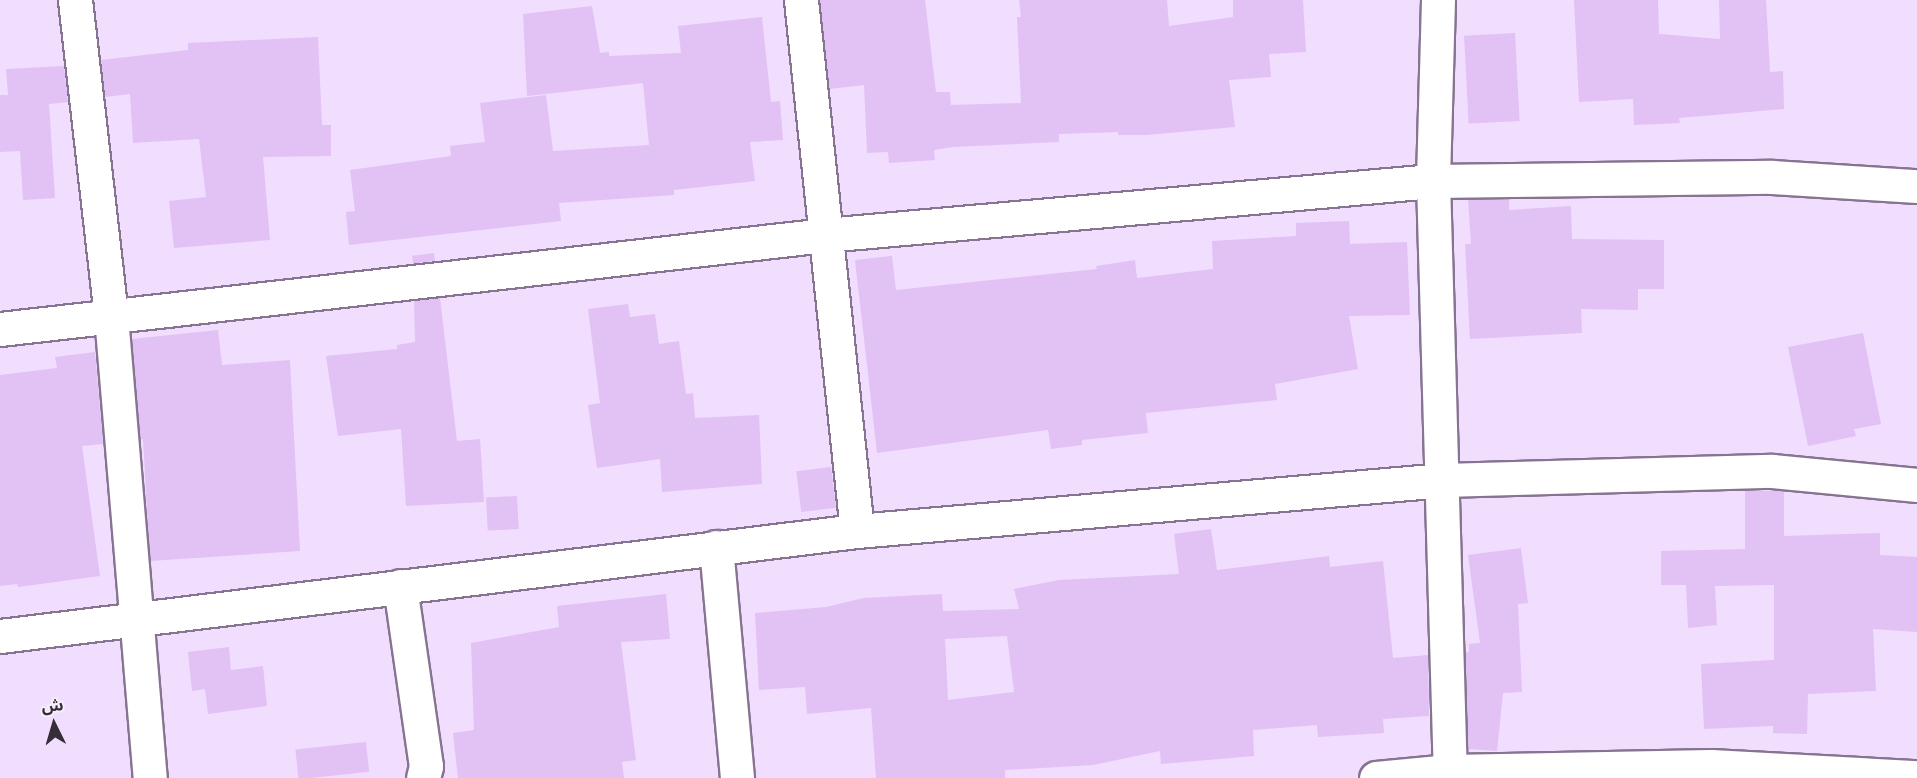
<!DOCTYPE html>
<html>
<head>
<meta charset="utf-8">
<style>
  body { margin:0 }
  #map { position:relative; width:1917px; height:778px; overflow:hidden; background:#f1ddfd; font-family:"Public Sans","Noto Sans Arabic",sans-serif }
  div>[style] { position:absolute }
  .building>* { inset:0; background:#e2c1f4; transform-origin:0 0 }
  .roads { filter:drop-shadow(2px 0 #867491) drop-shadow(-2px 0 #867491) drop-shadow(0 2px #867491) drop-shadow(0 -2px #867491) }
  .minor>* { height:33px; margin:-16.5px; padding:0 16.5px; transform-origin:16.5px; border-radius:16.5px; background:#fff }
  span { translate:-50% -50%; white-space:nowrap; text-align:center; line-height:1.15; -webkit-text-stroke:5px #f7effc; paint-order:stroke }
  .north { position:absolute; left:24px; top:694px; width:60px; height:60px; -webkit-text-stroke:4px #f7effc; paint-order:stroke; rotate:355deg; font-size:16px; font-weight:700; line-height:24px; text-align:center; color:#352d39 }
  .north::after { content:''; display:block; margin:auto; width:21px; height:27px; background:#352d39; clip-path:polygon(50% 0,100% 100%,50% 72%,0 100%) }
</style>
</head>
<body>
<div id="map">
  <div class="building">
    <div style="clip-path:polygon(820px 0,925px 0,936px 92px,950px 92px,951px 105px,1021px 103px,1017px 17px,1021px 17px,1019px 0,1167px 0,1169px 26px,1233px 17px,1233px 0,1303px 0,1306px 52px,1269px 54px,1271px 77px,1229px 80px,1235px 127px,1146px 135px,1118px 135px,1118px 132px,1059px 134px,1059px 142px,953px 147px,934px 150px,935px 160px,889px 163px,888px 152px,867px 153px,864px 85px,829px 89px)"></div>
    <div style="clip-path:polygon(1574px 0,1658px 0,1659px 34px,1720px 39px,1719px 0,1766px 0,1770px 72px,1783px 71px,1784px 109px,1679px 118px,1680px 123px,1634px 125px,1633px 99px,1579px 102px)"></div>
    <div style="clip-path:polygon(592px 6px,600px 53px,609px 52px,609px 56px,681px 53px,678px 26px,762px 17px,771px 102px,780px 101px,783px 140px,750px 142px,755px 181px,674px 190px,674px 195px,559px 203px,561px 221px,349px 245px,346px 212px,355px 211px,350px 170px,451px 156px,450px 146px,485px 142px,480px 103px,546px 95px,553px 151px,649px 145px,643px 83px,527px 96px,523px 14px)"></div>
    <div style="left:1515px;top:33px;width:88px;height:51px;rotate:87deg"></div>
    <div style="clip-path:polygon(318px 37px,322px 125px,331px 125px,331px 156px,263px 157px,270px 240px,174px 248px,169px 201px,206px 197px,199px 139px,133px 143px,130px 94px,105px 97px,101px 60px,188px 50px,188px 43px)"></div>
    <div style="clip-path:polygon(64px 66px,68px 102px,49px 104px,55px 198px,23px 200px,20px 151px,0 152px,0 95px,8px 95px,6px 69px)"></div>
    <div style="clip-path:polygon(1468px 199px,1509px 199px,1509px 210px,1571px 206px,1572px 239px,1664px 240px,1664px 289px,1638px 289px,1638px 310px,1581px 309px,1582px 333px,1470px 339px,1465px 244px,1471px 244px)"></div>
    <div style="clip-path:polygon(1349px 221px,1350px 244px,1407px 242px,1410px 315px,1349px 316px,1358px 369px,1275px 384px,1277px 400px,1146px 413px,1148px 433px,1082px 440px,1082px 445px,1051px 449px,1048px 430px,877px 453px,855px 260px,892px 256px,896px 290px,1097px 269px,1096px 266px,1135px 260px,1137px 278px,1213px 269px,1212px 241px,1296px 236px,1296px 223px)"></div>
    <div style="left:434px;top:253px;width:8px;height:22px;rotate:83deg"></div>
    <div style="clip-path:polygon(440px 298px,457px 441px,480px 439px,484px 502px,406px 506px,401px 429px,338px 436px,326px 356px,397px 349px,397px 345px,415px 342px,414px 301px)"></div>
    <div style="clip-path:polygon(628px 304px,630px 317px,655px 314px,659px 344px,679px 341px,686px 394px,693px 393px,695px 418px,759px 415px,762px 484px,662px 492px,660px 459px,597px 468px,588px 405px,600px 403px,588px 309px)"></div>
    <div style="clip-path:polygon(218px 330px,222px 365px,290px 360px,300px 551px,150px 561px,143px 439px,140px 439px,132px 339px)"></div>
    <div style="clip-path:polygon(1863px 333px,1881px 424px,1854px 429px,1856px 436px,1808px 446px,1788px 347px)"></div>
    <div style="clip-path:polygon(95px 352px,103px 444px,82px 446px,100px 576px,18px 587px,17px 584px,0 586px,0 375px,57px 368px,55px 357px)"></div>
    <div style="left:831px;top:467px;width:41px;height:35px;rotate:83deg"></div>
    <div style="clip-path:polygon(1745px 491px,1784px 491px,1784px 536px,1880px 533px,1880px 555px,1917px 557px,1917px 632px,1873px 629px,1876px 691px,1808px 694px,1807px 734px,1773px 733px,1773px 726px,1704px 729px,1701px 664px,1774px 660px,1774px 585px,1715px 586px,1717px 625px,1688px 628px,1686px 585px,1661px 585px,1661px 551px,1745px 549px)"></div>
    <div style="left:517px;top:496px;width:33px;height:31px;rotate:87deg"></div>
    <div style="clip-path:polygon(evenodd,1211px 529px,1217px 570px,1329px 556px,1330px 567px,1383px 561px,1393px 658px,1428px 655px,1429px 716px,1383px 719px,1384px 733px,1318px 737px,1317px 725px,1253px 730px,1254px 756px,1161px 764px,1160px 751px,1093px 765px,1005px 770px,1005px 778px,876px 778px,871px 708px,807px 714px,805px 687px,759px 690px,755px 613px,826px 607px,864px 598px,942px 594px,943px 611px,1019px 609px,1014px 589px,1059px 580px,1179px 574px,1174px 534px,1211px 529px,1007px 636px,1014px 692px,948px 700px,945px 639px,1007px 636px)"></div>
    <div style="clip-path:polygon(1521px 548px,1528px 603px,1518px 604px,1522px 692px,1503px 693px,1497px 751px,1468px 749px,1465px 653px,1469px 652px,1469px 644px,1480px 643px,1468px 555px)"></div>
    <div style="clip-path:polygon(666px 594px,670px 639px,621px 642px,636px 760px,622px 762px,624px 778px,458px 778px,453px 733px,474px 730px,471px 643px,559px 627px,557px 606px)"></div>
    <div style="clip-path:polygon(229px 647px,231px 670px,263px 666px,267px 706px,208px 714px,205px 689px,192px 691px,188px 652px)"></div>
    <div style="left:366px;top:742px;width:30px;height:71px;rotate:84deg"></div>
  </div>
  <div class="roads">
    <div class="minor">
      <div style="left:75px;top:0;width:318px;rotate:83.5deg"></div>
      <div style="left:111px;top:316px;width:464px;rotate:85.2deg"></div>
      <div style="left:801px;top:0;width:534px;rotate:83.98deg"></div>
      <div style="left:1438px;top:0;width:181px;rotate:91.6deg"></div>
      <div style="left:1433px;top:181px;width:597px;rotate:88.37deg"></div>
      <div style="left:0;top:329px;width:830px;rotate:-6.5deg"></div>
      <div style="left:825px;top:235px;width:610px;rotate:-5.08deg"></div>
      <div style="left:1433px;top:181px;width:339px;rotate:-0.7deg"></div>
      <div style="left:1772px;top:177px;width:145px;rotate:3.6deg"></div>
      <div style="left:716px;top:547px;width:232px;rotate:84.8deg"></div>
      <div style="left:400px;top:586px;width:182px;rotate:81.8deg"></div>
      <div style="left:426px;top:766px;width:12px;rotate:104deg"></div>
      <div style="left:0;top:636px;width:863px;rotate:-6.99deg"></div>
      <div style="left:857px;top:531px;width:588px;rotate:-4.97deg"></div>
      <div style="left:1443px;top:480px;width:329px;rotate:-1.6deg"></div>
      <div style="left:1772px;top:471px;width:146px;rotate:5.5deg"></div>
      <div style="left:1376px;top:778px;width:74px;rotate:-5.4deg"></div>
      <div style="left:1450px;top:771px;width:261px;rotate:-1.1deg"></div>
      <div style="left:1711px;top:766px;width:206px;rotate:3.1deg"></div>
    </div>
  </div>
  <div class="north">ش</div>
</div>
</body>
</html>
